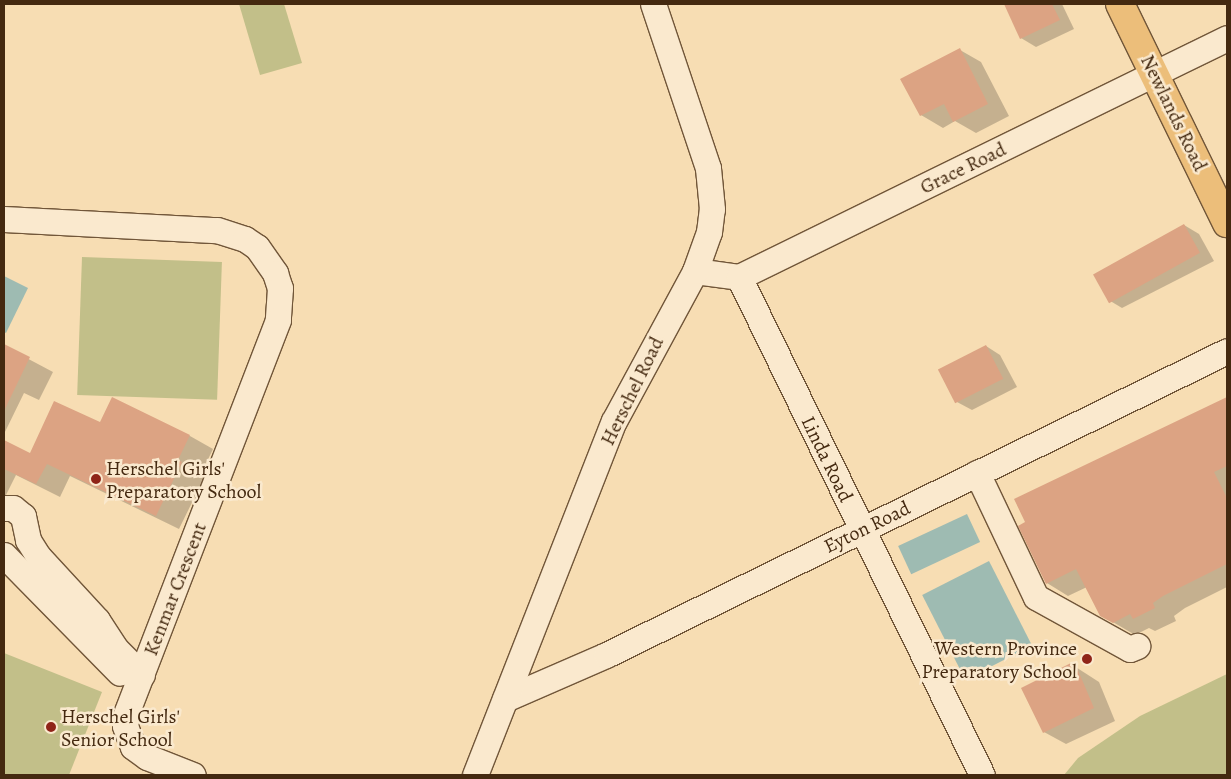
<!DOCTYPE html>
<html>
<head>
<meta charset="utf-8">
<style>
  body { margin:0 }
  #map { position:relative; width:1231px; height:779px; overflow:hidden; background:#f7ddb3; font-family:Alegreya,serif }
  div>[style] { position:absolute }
  .green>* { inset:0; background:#c2bf89; transform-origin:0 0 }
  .water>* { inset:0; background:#9ebbb2; transform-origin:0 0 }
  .shadow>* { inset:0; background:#0003 }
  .building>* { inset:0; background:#dca383; transform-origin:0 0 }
  .roads { filter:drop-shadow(1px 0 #715639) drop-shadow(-1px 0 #715639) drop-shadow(0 1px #715639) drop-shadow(0 -1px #715639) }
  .minor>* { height:25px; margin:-12.5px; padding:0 12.5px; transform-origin:12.5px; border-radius:12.5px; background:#fae9ce }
  .major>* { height:28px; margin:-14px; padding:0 14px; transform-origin:14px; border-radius:14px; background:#ecbe7a }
  .dots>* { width:14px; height:14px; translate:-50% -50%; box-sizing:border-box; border:2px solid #fae9ce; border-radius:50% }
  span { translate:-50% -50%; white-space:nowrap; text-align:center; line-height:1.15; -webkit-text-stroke:5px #fae9ce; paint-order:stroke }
  .street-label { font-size:20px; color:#442910 }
  .poi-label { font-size:20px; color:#442910 }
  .left { translate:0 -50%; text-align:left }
  .right { translate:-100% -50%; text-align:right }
  .frame { position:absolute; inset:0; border:5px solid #442910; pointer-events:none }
</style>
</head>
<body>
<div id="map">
  <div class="green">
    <div style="clip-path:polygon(239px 4px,284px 4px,302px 63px,260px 75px)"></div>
    <div style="left:82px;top:257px;width:140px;height:138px;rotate:2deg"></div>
    <div style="clip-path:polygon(4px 653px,102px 692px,69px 775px,4px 775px)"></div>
    <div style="clip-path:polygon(1227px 674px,1227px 775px,1064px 775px,1078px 758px,1140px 716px)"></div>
  </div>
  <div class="water">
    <div style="clip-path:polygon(4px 276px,28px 288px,6px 333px,4px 332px)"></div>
    <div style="left:967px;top:514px;width:31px;height:76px;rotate:65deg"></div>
    <div style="left:989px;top:561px;width:95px;height:75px;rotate:63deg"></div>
  </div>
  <div class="shadow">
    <div style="clip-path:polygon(1005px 4px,1062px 4px,1074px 29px,1036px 47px,1021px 38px)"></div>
    <div style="clip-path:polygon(960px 50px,981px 62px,1009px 116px,976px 133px,955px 121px,943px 128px,921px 115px)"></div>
    <div style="clip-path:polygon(1184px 225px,1199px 234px,1214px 261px,1122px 308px,1107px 299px)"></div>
    <div style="clip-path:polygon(4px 346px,53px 372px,39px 400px,24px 393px,4px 434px)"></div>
    <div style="clip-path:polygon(986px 346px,1000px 355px,1017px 387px,972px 410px,957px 402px)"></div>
    <div style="clip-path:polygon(1227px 398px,1227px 587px,1185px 608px,1174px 616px,1176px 621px,1155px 631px,1149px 628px,1135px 635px,1101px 615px,1087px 587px,1068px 596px,1047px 583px,1027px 523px,1015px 500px)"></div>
    <div style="clip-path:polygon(101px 424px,190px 436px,213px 449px,201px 474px,205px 476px,179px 529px,70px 476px,60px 497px,16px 475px,4px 499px,4px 441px,30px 454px)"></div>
    <div style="clip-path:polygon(1071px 664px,1099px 682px,1115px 721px,1066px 744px,1044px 732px)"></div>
  </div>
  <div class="building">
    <div style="clip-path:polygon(1004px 4px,1052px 4px,1060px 20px,1020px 39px)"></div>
    <div style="clip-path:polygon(960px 48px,988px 104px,953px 122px,944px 104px,920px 116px,900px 79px)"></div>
    <div style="left:1184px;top:224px;width:33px;height:104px;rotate:61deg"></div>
    <div style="clip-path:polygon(4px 344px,30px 357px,4px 411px)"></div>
    <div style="left:986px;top:345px;width:38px;height:54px;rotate:63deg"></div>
    <div style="clip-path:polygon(112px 397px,190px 435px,178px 460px,182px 462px,156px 516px,47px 464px,36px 484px,4px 469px,4px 440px,30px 453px,54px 401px,100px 422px)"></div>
    <div style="clip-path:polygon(1227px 397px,1227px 466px,1214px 472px,1227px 498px,1227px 564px,1163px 596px,1153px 603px,1155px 608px,1133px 619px,1130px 614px,1113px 623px,1100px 616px,1076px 569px,1046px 584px,1018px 526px,1025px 522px,1014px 499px)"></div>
    <div style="clip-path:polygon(1071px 663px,1074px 669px,1077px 668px,1094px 708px,1043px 733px,1021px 688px)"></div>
  </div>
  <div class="roads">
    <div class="minor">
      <div style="left:4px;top:219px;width:213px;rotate:3deg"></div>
      <div style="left:217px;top:230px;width:29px;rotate:18deg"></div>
      <div style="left:245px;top:239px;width:14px;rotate:34deg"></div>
      <div style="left:257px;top:247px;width:32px;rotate:55deg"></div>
      <div style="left:275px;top:273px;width:16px;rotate:72deg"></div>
      <div style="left:280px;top:288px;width:32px;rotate:94deg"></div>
      <div style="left:278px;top:320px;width:420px;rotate:111.1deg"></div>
      <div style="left:127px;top:712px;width:14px;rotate:98deg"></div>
      <div style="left:125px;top:726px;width:22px;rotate:69deg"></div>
      <div style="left:133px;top:747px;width:17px;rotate:36deg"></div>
      <div style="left:147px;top:757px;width:49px;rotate:21.4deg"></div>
      <div style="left:695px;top:271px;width:44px;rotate:7.8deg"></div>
      <div style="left:739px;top:277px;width:543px;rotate:-26.09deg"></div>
      <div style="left:739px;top:277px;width:554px;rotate:63.99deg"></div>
      <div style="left:977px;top:473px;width:137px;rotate:64.6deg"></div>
      <div style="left:1036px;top:597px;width:107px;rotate:29deg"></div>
      <div style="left:1130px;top:649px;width:8px;rotate:-23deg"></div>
      <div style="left:4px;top:508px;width:9px"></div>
      <div style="left:13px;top:508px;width:13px;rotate:39deg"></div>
      <div style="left:23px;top:516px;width:25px;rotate:78deg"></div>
      <div style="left:28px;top:540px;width:19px;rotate:58deg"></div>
      <div style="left:38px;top:556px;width:87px;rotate:47.3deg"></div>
      <div style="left:97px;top:620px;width:33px;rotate:57deg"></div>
      <div style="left:115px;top:648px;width:38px;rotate:45deg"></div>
      <div style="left:4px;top:555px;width:165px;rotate:45.5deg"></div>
      <div style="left:505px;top:699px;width:110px;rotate:-23.5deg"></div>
      <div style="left:606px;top:655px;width:691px;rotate:-26.08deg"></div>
      <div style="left:475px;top:775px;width:380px;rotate:-68.6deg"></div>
      <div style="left:614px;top:421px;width:170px;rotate:-61.6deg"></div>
      <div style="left:695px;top:271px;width:41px;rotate:-70.3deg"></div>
      <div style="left:709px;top:232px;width:23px;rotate:-83deg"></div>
      <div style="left:712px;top:209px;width:41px;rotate:-95.6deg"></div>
      <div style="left:708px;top:168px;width:173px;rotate:-108.5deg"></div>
    </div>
    <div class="major">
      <div style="left:1120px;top:4px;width:244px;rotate:64deg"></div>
    </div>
  </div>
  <div class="dots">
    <div style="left:96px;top:479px;background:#8f2418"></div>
    <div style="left:1087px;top:659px;background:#8f2418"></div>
    <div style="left:51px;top:727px;background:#8f2418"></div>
  </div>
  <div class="street-label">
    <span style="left:1174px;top:113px;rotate:64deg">Newlands Road</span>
    <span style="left:963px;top:168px;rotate:-26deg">Grace Road</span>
    <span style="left:632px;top:391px;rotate:-64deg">Herschel Road</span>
    <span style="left:827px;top:459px;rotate:64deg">Linda Road</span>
    <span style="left:867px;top:527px;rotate:-26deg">Eyton Road</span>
    <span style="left:175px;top:589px;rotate:-69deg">Kenmar Crescent</span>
  </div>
  <div class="poi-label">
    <span class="left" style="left:106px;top:480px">Herschel Girls'<br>Preparatory School</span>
    <span class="right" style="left:1077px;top:660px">Western Province<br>Preparatory School</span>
    <span class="left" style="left:61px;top:728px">Herschel Girls'<br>Senior School</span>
  </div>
  <div class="frame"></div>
</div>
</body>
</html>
